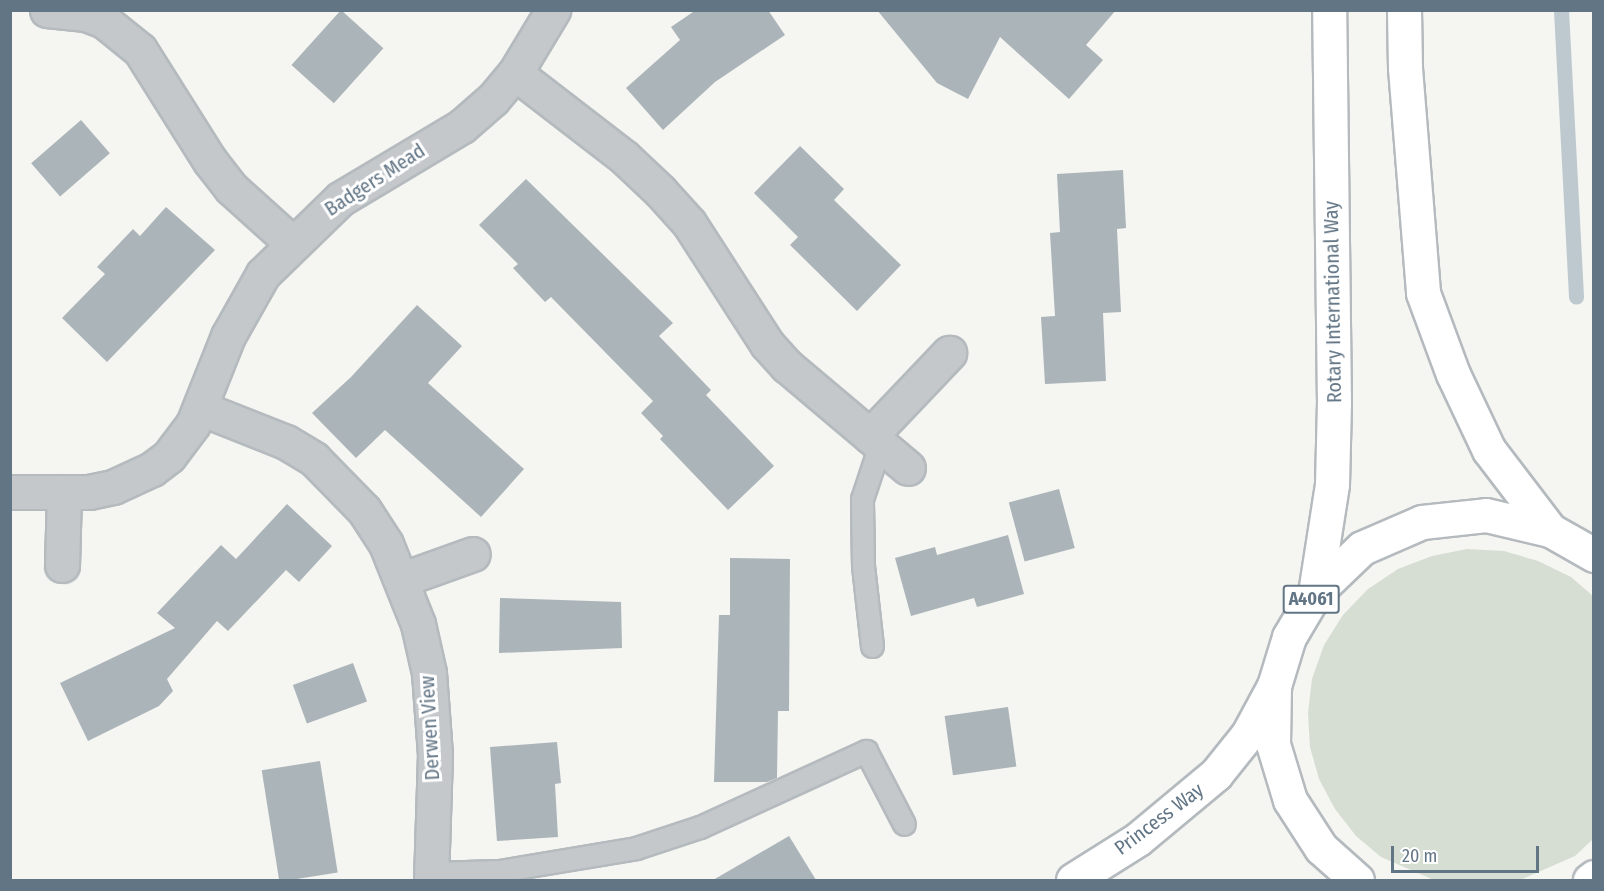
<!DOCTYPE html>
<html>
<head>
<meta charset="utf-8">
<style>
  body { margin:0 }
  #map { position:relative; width:1604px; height:891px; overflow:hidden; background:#f5f5f1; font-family:"Fira Sans Condensed",sans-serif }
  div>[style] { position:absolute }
  .green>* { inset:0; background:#d6ddd2 }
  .stream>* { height:15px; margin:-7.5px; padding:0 7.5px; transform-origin:7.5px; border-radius:7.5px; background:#bdc9ce }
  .building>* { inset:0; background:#abb4b9; transform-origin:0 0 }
  .roads { filter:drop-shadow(2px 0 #b4babe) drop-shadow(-2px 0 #b4babe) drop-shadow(0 2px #b4babe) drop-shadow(0 -2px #b4babe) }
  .lane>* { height:21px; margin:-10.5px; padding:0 10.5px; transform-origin:10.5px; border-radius:10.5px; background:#c4c8cb }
  .street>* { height:33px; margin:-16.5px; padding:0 16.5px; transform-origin:16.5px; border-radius:16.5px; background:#c4c8cb }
  .secondary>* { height:33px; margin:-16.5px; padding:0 16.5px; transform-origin:16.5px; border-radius:16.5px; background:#fff }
  .primary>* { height:33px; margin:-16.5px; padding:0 16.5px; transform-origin:16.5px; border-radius:16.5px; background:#fff }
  span { translate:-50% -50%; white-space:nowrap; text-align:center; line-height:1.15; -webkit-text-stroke:6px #fff; paint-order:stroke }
  .shield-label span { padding:2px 4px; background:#fff; border:2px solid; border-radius:4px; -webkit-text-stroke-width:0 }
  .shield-label { font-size:18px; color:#627585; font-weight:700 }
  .street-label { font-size:20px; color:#627585 }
  .frame { position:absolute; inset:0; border:12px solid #627585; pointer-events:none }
  .scale { position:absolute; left:1391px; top:846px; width:148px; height:27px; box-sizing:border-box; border:3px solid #627585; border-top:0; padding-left:8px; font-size:18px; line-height:21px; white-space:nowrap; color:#627585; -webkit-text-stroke:4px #fff; paint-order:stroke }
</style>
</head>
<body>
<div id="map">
  <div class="green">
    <div style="clip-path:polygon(1467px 549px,1504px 551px,1538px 561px,1571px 577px,1593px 596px,1593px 839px,1575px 856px,1520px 880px,1434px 880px,1381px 857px,1356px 836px,1335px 809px,1319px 779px,1310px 747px,1308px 713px,1312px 679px,1324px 645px,1343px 615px,1368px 589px,1398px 569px,1432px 556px)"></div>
  </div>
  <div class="stream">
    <div style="left:1561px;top:10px;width:287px;rotate:87deg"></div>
  </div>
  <div class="building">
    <div style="left:341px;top:10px;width:57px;height:74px;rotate:42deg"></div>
    <div style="clip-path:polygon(696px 10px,768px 10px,785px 35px,715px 82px,663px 130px,626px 88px,680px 40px,671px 27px)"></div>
    <div style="clip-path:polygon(877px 10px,1116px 10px,1086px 45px,1103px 60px,1069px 99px,1000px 37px,968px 99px,937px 83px)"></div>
    <div style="left:81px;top:120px;width:44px;height:66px;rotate:49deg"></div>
    <div style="clip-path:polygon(800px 146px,844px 189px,834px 200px,901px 265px,857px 311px,790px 245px,798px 237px,754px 193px)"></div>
    <div style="clip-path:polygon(1123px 170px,1126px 228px,1117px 229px,1121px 312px,1103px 313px,1106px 381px,1045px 384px,1041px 317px,1055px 316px,1050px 233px,1060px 232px,1057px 174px)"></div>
    <div style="clip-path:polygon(526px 179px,673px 323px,659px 336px,711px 390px,706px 395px,774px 466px,728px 510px,660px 439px,663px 436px,641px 413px,653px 401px,551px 297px,545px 302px,513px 268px,518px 264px,479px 225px)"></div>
    <div style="clip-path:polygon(166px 207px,215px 250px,107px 362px,62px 318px,105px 274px,97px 267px,133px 229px,140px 236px)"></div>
    <div style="clip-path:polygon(417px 305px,462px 346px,428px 383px,524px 469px,481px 517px,385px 430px,356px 458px,312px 413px,351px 377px)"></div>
    <div style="left:1059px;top:489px;width:61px;height:52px;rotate:75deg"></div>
    <div style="clip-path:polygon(287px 504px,332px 546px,299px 582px,286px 570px,228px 631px,217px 621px,167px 679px,173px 691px,159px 706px,88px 741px,60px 683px,175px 628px,157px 613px,221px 545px,236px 559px)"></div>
    <div style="clip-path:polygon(1008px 535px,1024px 594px,977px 607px,974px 598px,911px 616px,895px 558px,935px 547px,937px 555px)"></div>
    <div style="clip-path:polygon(730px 558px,790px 559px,789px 711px,778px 711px,777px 778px,767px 782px,714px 782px,719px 615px,730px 615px)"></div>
    <div style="clip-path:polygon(500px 598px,621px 602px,622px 648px,499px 653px)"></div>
    <div style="left:353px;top:663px;width:41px;height:64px;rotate:70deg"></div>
    <div style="left:1008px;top:707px;width:60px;height:64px;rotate:82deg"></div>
    <div style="clip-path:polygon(557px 742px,561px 783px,555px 784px,558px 837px,497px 841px,490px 747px)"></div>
    <div style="left:320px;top:761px;width:113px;height:59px;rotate:81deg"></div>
    <div style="clip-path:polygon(789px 836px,816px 880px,713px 880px)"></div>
  </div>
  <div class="roads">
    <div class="lane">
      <div style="left:872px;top:646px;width:81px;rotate:-96.4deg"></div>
      <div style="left:863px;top:566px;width:67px;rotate:-90.9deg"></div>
      <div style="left:862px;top:499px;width:57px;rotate:-71.6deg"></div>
      <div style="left:430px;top:873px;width:69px;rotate:-1.7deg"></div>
      <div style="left:499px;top:871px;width:139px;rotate:-9.5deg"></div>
      <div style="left:636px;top:848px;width:67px;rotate:-18.2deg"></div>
      <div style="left:700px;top:827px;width:183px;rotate:-24.6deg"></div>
      <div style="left:866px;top:751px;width:82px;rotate:62.5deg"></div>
    </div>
    <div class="street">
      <div style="left:47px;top:10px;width:39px;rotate:6deg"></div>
      <div style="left:86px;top:14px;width:19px;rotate:21deg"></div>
      <div style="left:104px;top:21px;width:46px;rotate:38.9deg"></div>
      <div style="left:140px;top:50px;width:131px;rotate:57.8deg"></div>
      <div style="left:210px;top:161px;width:34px;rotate:52deg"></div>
      <div style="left:231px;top:188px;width:82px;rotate:42deg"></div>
      <div style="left:515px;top:73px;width:138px;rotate:37.6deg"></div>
      <div style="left:624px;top:157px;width:50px;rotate:43.4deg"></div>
      <div style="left:660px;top:191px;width:43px;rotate:47.8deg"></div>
      <div style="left:689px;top:223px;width:144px;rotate:57.2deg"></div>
      <div style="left:767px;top:344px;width:30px;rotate:48deg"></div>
      <div style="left:787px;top:366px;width:158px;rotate:40.1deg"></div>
      <div style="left:200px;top:408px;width:92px;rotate:21.6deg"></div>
      <div style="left:286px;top:442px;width:33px;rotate:31deg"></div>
      <div style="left:314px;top:459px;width:71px;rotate:45.6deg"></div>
      <div style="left:364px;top:510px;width:40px;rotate:57.1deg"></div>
      <div style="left:386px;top:544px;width:86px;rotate:68.2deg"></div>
      <div style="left:418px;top:624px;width:50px;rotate:77.3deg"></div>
      <div style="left:429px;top:673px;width:81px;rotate:85.8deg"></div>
      <div style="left:435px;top:754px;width:126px;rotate:91.8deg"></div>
      <div style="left:870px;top:436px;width:115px;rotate:-46.4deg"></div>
      <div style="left:10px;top:492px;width:79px"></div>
      <div style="left:89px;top:492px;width:25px;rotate:-12deg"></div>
      <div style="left:113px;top:487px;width:43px;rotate:-24.8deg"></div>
      <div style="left:152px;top:469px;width:21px;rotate:-37deg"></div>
      <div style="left:169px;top:456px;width:40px;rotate:-53deg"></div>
      <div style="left:193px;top:424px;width:95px;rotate:-68.3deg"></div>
      <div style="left:228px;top:336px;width:71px;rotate:-60.6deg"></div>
      <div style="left:263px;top:274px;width:107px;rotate:-44.2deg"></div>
      <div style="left:340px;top:199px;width:142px;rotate:-30.9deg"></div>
      <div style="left:462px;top:126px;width:41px;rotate:-41.1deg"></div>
      <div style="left:493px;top:99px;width:34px;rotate:-50deg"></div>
      <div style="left:515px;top:73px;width:74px;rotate:-58.9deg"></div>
      <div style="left:62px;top:565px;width:72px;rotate:-88.4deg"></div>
      <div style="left:403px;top:579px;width:74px;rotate:-19.7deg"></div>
    </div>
    <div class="secondary">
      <div style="left:1073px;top:880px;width:77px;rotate:-32.2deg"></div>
      <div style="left:1138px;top:839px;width:102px;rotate:-39.8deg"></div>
      <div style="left:1216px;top:774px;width:51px;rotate:-51.3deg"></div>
      <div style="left:1248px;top:734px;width:55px;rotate:-61.6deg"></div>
    </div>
    <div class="primary">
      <div style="left:1404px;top:10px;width:58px;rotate:89deg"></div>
      <div style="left:1405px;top:68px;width:226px;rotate:85.4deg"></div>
      <div style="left:1423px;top:293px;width:86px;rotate:69.7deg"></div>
      <div style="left:1453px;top:374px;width:84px;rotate:64.7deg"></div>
      <div style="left:1489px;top:450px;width:101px;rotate:52.7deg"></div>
      <div style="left:1315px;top:593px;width:110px;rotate:-81.1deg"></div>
      <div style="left:1332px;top:484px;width:80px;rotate:-88.6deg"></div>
      <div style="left:1334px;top:404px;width:394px;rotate:-90.7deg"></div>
      <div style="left:1357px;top:880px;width:48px;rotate:-138.4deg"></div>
      <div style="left:1321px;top:848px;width:57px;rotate:-122.9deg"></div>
      <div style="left:1290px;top:800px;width:59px;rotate:-106.9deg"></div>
      <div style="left:1273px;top:744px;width:58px;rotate:-89deg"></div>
      <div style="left:1274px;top:686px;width:51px;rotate:-73deg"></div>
      <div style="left:1289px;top:637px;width:51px;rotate:-59.4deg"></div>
      <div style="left:1315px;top:593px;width:65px;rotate:-43.8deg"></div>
      <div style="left:1362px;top:548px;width:65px;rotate:-23.4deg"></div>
      <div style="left:1422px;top:522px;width:64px;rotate:-6.2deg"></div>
      <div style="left:1486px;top:515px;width:66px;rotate:13.2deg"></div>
      <div style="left:1550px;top:530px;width:51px;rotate:29.6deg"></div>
      <div style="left:1590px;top:880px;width:5px;rotate:-37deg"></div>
    </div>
  </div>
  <div class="shield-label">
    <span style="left:1311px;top:599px">A4061</span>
  </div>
  <div class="street-label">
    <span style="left:375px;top:180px;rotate:-33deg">Badgers Mead</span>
    <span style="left:1333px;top:302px;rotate:-91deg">Rotary International Way</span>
    <span style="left:430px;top:728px;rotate:-93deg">Derwen View</span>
    <span style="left:1159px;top:819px;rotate:-37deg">Princess Way</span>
  </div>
  <div class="frame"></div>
  <div class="scale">20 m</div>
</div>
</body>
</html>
